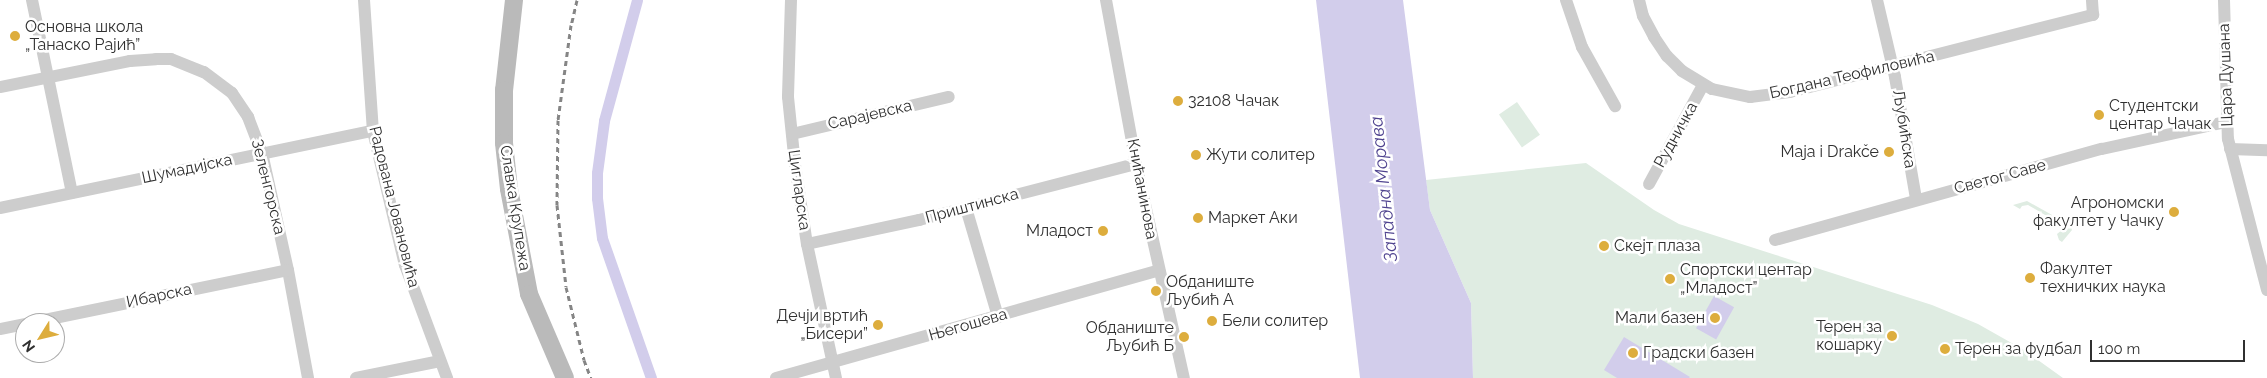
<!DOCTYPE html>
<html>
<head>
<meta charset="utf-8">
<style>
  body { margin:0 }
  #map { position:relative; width:2267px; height:378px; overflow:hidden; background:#fff; font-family:Raleway,sans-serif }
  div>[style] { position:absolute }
  .green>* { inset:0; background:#dfece2; transform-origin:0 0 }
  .water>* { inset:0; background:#d2cdeb; transform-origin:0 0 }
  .canal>* { height:11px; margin:-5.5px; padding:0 5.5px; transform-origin:5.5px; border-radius:5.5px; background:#d2cdeb }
  .minor>* { height:12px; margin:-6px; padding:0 6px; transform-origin:6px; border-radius:6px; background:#cdcdcd }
  .secondary>* { height:18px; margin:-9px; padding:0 9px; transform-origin:9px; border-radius:9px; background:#bababa }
  .rail>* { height:3px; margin-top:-1.5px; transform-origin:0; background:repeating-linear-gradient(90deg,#858585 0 5px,transparent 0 9px) }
  .dots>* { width:14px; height:14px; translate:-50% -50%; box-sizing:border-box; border:2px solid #fff; border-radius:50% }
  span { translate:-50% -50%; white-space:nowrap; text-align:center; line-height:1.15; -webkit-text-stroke:5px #fff; paint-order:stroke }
  .poi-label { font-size:16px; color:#303030 }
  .left { translate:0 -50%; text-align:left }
  .right { translate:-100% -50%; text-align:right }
  .street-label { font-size:16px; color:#303030 }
  .water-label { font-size:18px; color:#4e428f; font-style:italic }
  .north { position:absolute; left:15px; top:313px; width:50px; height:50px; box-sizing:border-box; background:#fff; border:1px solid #acacac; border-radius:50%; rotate:234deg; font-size:14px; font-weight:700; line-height:20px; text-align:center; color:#303030 }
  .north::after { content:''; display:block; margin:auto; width:18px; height:22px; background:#ddad3d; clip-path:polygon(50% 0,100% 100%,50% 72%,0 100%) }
  .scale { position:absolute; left:2090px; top:340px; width:155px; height:22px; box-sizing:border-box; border:2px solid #303030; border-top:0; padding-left:6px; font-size:15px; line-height:18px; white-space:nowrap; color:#303030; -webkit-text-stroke:4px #fff; paint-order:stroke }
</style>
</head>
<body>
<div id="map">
  <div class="green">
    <div style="left:1517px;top:102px;width:40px;height:22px;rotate:55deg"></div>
    <div style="clip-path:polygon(1586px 163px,1654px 210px,1679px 224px,1932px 305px,1978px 324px,2024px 350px,2063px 378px,1473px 378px,1471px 303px,1430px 210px,1426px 180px)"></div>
    <div style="clip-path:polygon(2027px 201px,2070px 225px,2072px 230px,2062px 242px,2059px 240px,2057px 234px,2062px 230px,2062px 225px,2028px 205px,2022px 206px,2020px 209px,2013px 205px)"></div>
  </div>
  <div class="water">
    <div style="clip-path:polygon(1316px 0,1403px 0,1430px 210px,1471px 303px,1473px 378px,1360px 378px)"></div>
    <div style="left:1714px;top:296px;width:23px;height:37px;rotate:29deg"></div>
    <div style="clip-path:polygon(1624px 337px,1690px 377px,1689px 378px,1617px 378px,1604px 370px)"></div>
  </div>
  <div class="canal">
    <div style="left:637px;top:0;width:125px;rotate:105.3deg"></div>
    <div style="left:604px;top:121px;width:52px;rotate:97.7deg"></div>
    <div style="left:597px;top:173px;width:25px;rotate:90deg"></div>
    <div style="left:597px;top:198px;width:40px;rotate:82.9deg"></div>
    <div style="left:602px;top:238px;width:148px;rotate:70.7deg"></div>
  </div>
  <div class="minor">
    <div style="left:32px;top:0;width:197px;rotate:78.3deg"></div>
    <div style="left:364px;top:0;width:131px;rotate:86.1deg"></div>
    <div style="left:373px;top:131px;width:138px;rotate:76.6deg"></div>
    <div style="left:405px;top:265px;width:121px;rotate:69.6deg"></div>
    <div style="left:791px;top:0;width:97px;rotate:91.8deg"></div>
    <div style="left:788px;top:97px;width:68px;rotate:84.1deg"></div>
    <div style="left:795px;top:165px;width:80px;rotate:81.4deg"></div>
    <div style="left:807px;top:244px;width:137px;rotate:77.8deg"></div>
    <div style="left:1106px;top:0;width:167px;rotate:79.6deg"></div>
    <div style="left:1136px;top:164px;width:219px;rotate:77.4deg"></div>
    <div style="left:1566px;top:0;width:50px;rotate:71.2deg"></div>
    <div style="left:1582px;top:47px;width:68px;rotate:60.8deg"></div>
    <div style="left:1639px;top:0;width:16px;rotate:76deg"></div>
    <div style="left:1643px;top:16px;width:24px;rotate:62deg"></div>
    <div style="left:1654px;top:37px;width:23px;rotate:56deg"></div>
    <div style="left:1667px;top:56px;width:21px;rotate:45deg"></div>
    <div style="left:1682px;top:71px;width:35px;rotate:31deg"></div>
    <div style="left:1712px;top:89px;width:39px;rotate:12deg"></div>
    <div style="left:1750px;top:97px;width:40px;rotate:-7.1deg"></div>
    <div style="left:1790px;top:92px;width:313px;rotate:-14.3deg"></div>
    <div style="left:2093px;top:15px;width:15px;rotate:-94deg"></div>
    <div style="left:1877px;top:0;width:79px;rotate:76.8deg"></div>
    <div style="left:1895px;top:77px;width:124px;rotate:80.2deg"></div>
    <div style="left:2224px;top:0;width:139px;rotate:88.4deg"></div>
    <div style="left:2228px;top:139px;width:156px;rotate:75.5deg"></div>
    <div style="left:0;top:87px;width:133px;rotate:-11.3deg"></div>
    <div style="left:130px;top:61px;width:26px;rotate:-4deg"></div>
    <div style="left:156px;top:59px;width:15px"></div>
    <div style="left:171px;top:59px;width:35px;rotate:22deg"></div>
    <div style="left:204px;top:72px;width:35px;rotate:37deg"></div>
    <div style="left:232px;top:93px;width:29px;rotate:56deg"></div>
    <div style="left:248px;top:117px;width:39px;rotate:69deg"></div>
    <div style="left:262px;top:153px;width:120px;rotate:77.5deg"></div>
    <div style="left:288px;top:270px;width:110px;rotate:79.5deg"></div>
    <div style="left:792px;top:134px;width:161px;rotate:-13.3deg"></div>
    <div style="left:2230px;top:149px;width:37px;rotate:2deg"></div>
    <div style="left:1649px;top:184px;width:113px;rotate:-61.4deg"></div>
    <div style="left:0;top:208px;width:381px;rotate:-11.7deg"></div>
    <div style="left:966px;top:208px;width:114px;rotate:73.6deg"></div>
    <div style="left:1775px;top:240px;width:339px;rotate:-15.6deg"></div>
    <div style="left:2102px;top:149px;width:127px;rotate:-12.3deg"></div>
    <div style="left:807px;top:244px;width:115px;rotate:-12.1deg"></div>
    <div style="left:919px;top:220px;width:224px;rotate:-14.5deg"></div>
    <div style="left:30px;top:323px;width:263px;rotate:-11.6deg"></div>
    <div style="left:0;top:329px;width:25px;rotate:-11deg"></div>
    <div style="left:356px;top:378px;width:86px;rotate:-11.4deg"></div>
    <div style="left:776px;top:378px;width:398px;rotate:-15.7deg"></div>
  </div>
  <div class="secondary">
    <div style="left:514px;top:0;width:91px;rotate:96.3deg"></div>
    <div style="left:504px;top:90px;width:53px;rotate:90deg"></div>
    <div style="left:504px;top:143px;width:46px;rotate:83.8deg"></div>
    <div style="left:509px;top:189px;width:107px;rotate:79.2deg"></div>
    <div style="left:529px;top:294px;width:91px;rotate:66.8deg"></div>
  </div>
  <div class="rail">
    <div style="left:577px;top:0;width:26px;rotate:103deg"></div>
    <div style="left:571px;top:25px;width:96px;rotate:97.8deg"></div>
    <div style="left:558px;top:120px;width:85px;rotate:90.7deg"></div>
    <div style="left:557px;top:205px;width:82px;rotate:83.7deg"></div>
    <div style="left:566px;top:287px;width:75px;rotate:76.1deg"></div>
    <div style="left:584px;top:360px;width:19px;rotate:69deg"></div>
  </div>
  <div class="dots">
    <div style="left:15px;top:36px;background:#ddad3d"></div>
    <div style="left:1178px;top:101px;background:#ddad3d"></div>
    <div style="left:2099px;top:115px;background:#ddad3d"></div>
    <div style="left:1889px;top:152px;background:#ddad3d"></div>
    <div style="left:1196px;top:155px;background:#ddad3d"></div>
    <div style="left:2174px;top:212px;background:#ddad3d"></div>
    <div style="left:1198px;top:218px;background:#ddad3d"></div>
    <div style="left:1103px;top:231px;background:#ddad3d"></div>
    <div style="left:1604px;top:246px;background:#ddad3d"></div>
    <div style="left:2030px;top:278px;background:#ddad3d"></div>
    <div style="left:1670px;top:279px;background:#ddad3d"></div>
    <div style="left:1156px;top:291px;background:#ddad3d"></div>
    <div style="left:1715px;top:318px;background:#ddad3d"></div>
    <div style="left:1212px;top:321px;background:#ddad3d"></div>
    <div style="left:878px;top:325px;background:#ddad3d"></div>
    <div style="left:1892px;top:336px;background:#ddad3d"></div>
    <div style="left:1184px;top:337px;background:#ddad3d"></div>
    <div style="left:1945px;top:349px;background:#ddad3d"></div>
    <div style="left:1633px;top:353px;background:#ddad3d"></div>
  </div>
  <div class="poi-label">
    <span class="left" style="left:25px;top:36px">Основна школа<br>„Танаско Рајић”</span>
    <span class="left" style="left:1188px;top:101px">32108 Чачак</span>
    <span class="left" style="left:2109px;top:115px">Студентски<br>центар Чачак</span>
    <span class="right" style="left:1879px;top:152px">Maja i Drakče</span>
    <span class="left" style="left:1206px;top:155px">Жути солитер</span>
    <span class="right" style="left:2164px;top:212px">Агрономски<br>факултет у Чачку</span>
    <span class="left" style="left:1208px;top:218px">Маркет Аки</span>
    <span class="right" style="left:1093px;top:231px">Младост</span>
    <span class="left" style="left:1614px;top:246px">Скејт плаза</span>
    <span class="left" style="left:2040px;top:278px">Факултет<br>техничких наука</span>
    <span class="left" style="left:1680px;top:279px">Спортски центар<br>„Младост”</span>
    <span class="left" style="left:1166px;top:291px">Обданиште<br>Љубић А</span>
    <span class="right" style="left:868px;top:325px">Дечји вртић<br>„Бисери”</span>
    <span class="right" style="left:1705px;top:318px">Мали базен</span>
    <span class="left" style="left:1222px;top:321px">Бели солитер</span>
    <span class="right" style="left:1882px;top:336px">Терен за<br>кошарку</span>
    <span class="right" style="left:1174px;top:337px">Обданиште<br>Љубић Б</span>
    <span class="left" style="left:1955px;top:349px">Терен за фудбал</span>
    <span class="left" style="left:1643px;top:353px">Градски базен</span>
  </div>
  <div class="street-label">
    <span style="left:1852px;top:75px;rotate:-13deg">Богдана Теофиловића</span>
    <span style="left:2226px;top:75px;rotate:-92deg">Цара Душана</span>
    <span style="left:870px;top:115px;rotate:-13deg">Сарајевска</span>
    <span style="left:1904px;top:129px;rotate:81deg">Љубићска</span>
    <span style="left:1676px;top:135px;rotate:-61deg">Рудничка</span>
    <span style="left:187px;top:169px;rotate:-12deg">Шумадијска</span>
    <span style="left:2000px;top:177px;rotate:-15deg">Светог Саве</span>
    <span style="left:268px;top:187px;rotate:76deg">Зеленгорска</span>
    <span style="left:1142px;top:189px;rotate:79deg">Книћанинова</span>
    <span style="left:799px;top:190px;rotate:82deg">Цигларска</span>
    <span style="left:972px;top:206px;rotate:-15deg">Приштинска</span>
    <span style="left:394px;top:207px;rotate:76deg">Радована Јовановића</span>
    <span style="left:515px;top:208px;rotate:81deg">Славка Крупежа</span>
    <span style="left:159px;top:296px;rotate:-12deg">Ибарска</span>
    <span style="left:968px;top:325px;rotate:-16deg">Његошева</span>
  </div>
  <div class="water-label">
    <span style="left:1384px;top:189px;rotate:-96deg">Западна Морава</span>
  </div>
  <div class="north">N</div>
  <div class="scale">100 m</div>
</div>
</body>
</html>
